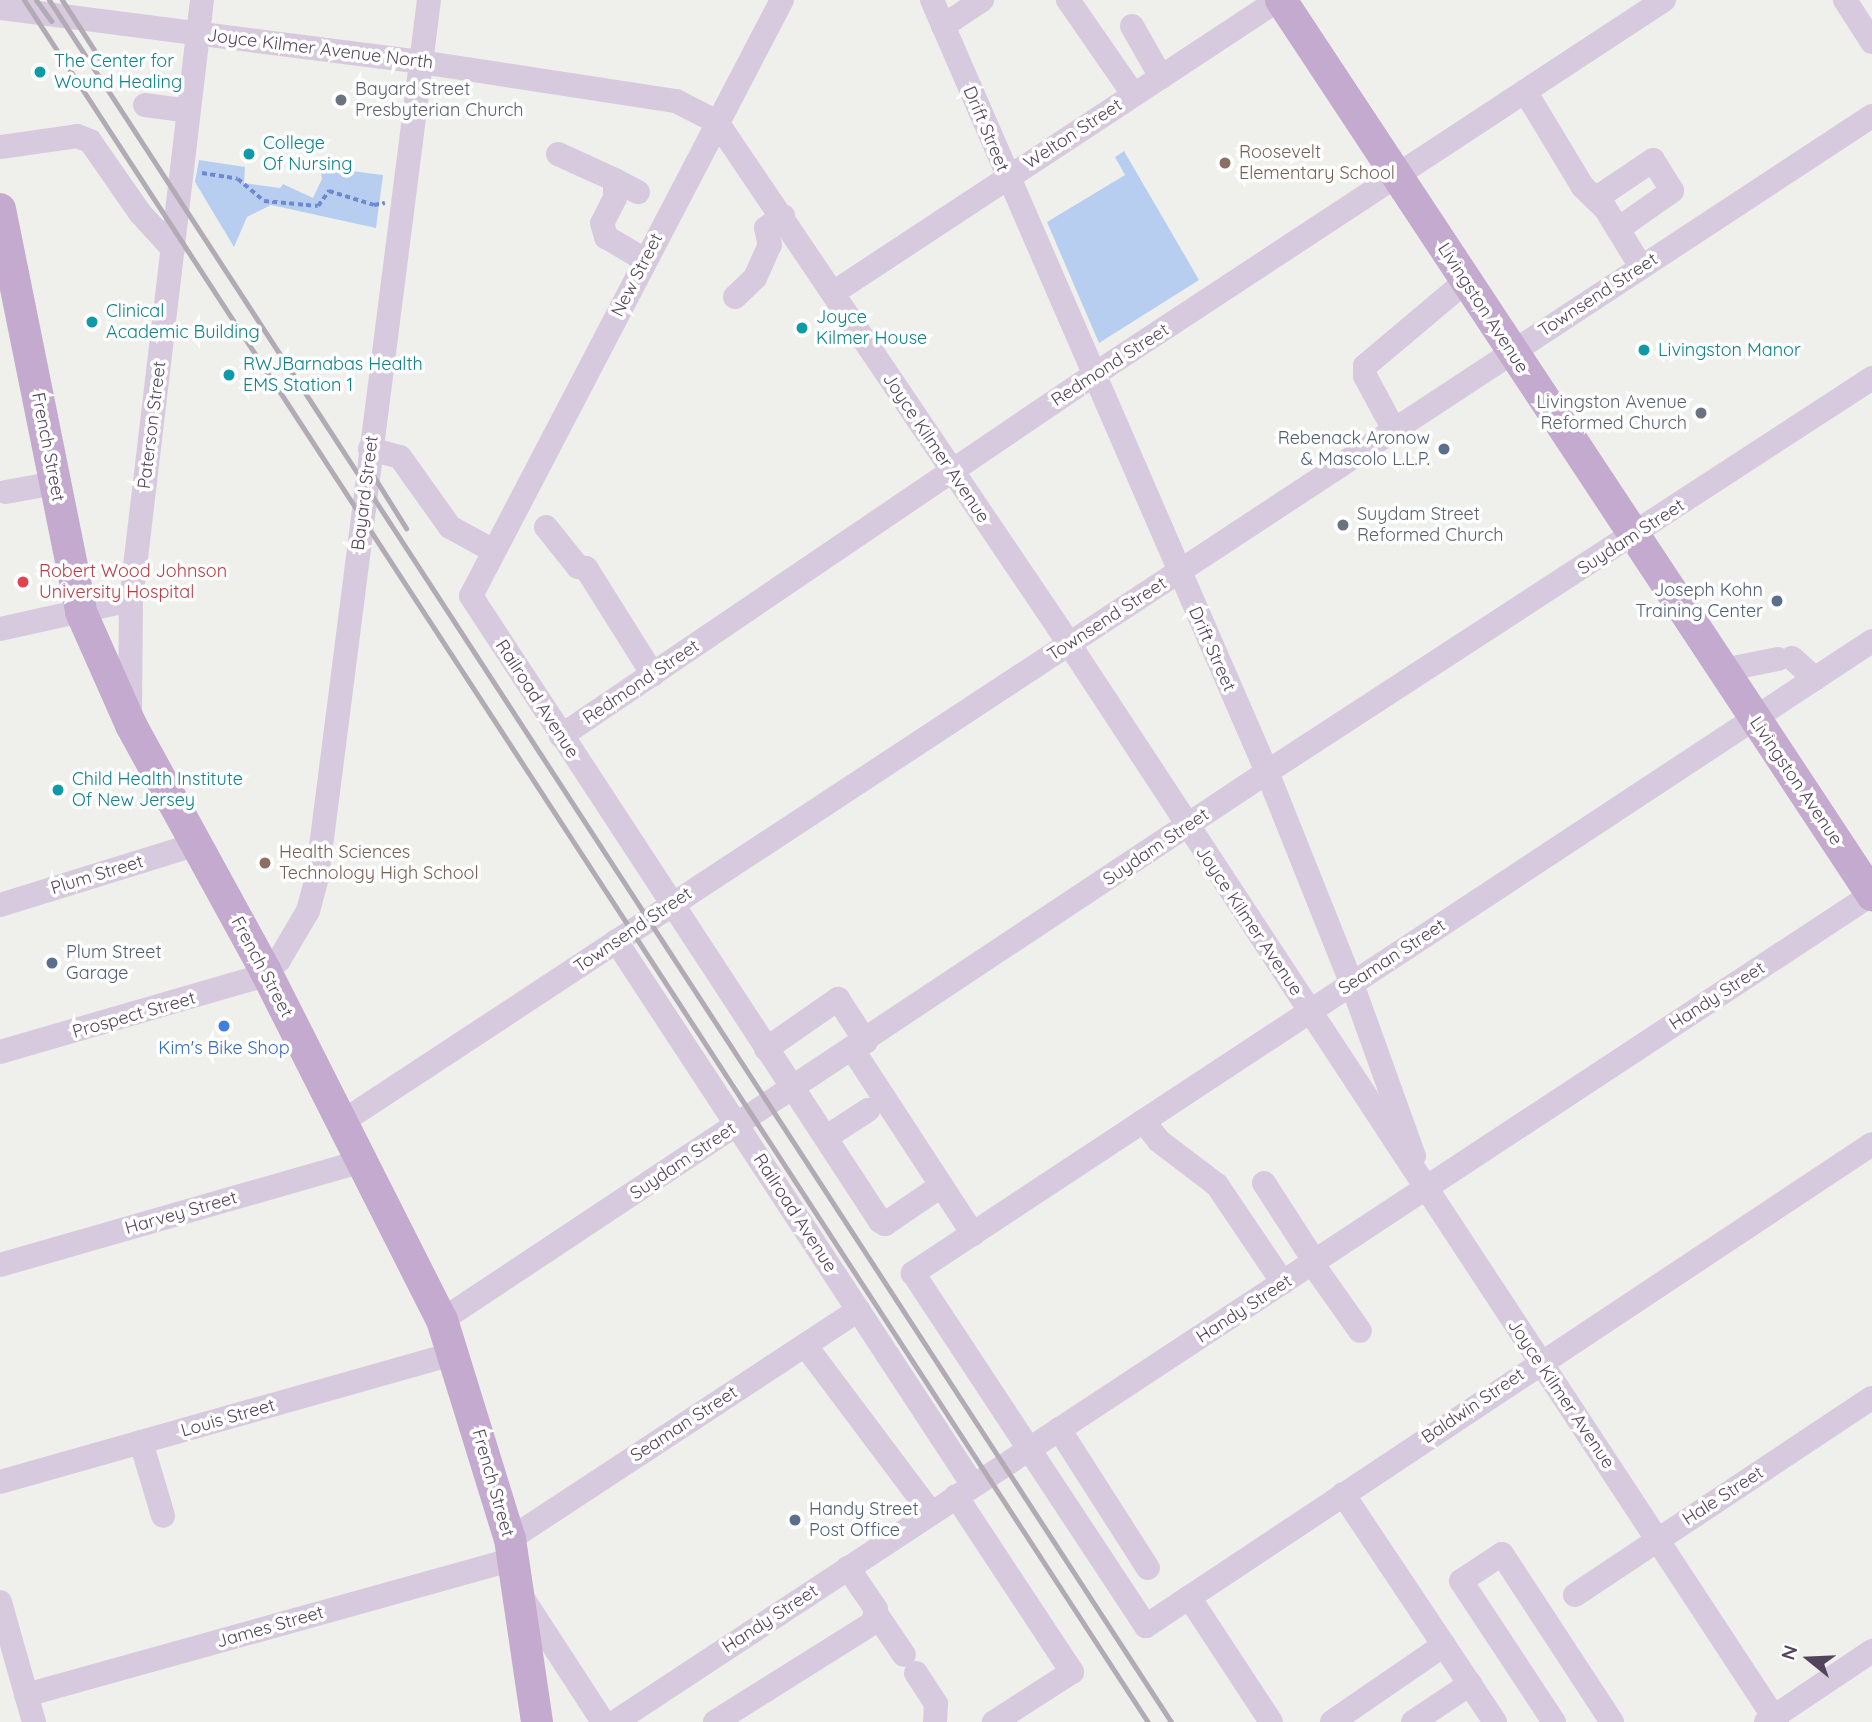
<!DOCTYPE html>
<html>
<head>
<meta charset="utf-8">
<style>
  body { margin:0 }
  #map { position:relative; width:1872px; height:1722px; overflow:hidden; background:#eff0ec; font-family:Quicksand,sans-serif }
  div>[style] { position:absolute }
  .green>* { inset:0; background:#b7cef1 }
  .path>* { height:3.5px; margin-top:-1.75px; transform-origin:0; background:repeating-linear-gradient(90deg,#6e89d0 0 5px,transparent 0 8.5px) }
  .minor>* { height:24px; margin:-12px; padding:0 12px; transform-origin:12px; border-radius:12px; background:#d8cade }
  .major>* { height:32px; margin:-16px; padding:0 16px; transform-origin:16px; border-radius:16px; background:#c3aace }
  .rail>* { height:5px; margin:-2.5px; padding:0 2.5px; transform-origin:2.5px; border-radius:2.5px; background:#b2aab4 }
  .dots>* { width:19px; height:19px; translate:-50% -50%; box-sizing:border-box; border:4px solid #fff; border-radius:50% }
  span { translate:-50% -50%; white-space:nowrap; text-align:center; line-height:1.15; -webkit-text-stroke:7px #fff; paint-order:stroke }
  .street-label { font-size:18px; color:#54445b }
  .culture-label { font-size:18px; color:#0d838f }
  .left { translate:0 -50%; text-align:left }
  .worship-label { font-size:18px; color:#5b616d }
  .right { translate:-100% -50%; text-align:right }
  .education-label { font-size:18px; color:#785e54 }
  .service-label { font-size:18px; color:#4e5e75 }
  .health-label { font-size:18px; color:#be3a42 }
  .shop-label { font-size:18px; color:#366cbe }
  .north { position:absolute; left:1774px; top:1624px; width:70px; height:70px; -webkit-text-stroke:5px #fff; paint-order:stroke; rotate:288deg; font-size:19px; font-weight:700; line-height:28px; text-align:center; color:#54445b }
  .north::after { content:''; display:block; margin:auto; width:24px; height:32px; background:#54445b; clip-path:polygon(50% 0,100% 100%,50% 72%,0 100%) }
</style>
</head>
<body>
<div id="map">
  <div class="green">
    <div style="clip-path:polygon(1124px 151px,1199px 280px,1099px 343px,1047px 222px,1125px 175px,1115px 157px)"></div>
    <div style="clip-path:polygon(199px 160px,245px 167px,244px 183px,280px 188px,283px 184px,313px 198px,322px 179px,320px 167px,383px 175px,376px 228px,271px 205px,247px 217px,234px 247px,195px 182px)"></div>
  </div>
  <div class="path">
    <div style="left:202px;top:173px;width:36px;rotate:9deg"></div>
    <div style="left:238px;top:179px;width:34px;rotate:40deg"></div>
    <div style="left:264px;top:201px;width:54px;rotate:5.3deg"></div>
    <div style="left:318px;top:206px;width:19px;rotate:-54deg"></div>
    <div style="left:329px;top:191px;width:47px;rotate:17.3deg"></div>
    <div style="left:374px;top:205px;width:11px;rotate:-10deg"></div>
  </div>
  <div class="minor">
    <div style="left:782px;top:0;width:672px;rotate:117.56deg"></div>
    <div style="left:471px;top:596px;width:747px;rotate:56.8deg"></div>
    <div style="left:880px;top:1221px;width:6px;rotate:31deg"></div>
    <div style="left:885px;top:1224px;width:68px;rotate:-34.2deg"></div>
    <div style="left:932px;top:0;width:842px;rotate:66.54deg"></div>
    <div style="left:1267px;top:772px;width:228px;rotate:68.2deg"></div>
    <div style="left:1352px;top:984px;width:183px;rotate:70.2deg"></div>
    <div style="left:1068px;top:0;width:114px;rotate:55.3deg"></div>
    <div style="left:1845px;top:0;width:50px;rotate:57.3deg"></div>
    <div style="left:0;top:8px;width:424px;rotate:7.3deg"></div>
    <div style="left:421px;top:62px;width:258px;rotate:8.7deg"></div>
    <div style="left:676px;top:101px;width:46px;rotate:27.1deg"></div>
    <div style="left:717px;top:122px;width:609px;rotate:55.97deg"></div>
    <div style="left:1058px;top:627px;width:1310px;rotate:56.71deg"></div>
    <div style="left:943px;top:26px;width:47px;rotate:-33.7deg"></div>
    <div style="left:1132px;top:26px;width:59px;rotate:60.4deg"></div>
    <div style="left:1525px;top:91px;width:112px;rotate:58.9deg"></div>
    <div style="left:1583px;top:187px;width:30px;rotate:44deg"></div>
    <div style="left:1605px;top:208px;width:69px;rotate:58.6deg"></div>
    <div style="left:145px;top:105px;width:44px;rotate:7.8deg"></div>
    <div style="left:0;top:147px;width:78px;rotate:-8.1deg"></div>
    <div style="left:77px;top:136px;width:14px;rotate:21deg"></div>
    <div style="left:90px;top:141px;width:88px;rotate:55.2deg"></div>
    <div style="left:140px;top:213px;width:49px;rotate:47.5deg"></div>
    <div style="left:558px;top:154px;width:63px;rotate:24.5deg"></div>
    <div style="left:615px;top:180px;width:18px;rotate:90deg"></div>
    <div style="left:615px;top:198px;width:28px;rotate:117deg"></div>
    <div style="left:602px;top:223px;width:15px;rotate:74deg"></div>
    <div style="left:606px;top:237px;width:45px;rotate:30.5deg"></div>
    <div style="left:615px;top:180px;width:26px;rotate:28deg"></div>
    <div style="left:1595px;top:199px;width:70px;rotate:-33.9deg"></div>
    <div style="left:1653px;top:160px;width:36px;rotate:58deg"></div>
    <div style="left:1672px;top:191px;width:66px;rotate:144.9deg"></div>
    <div style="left:833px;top:293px;width:533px;rotate:-33.36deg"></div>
    <div style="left:735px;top:297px;width:28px;rotate:-44deg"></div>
    <div style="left:755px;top:278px;width:36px;rotate:-66deg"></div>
    <div style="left:770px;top:245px;width:17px;rotate:-103deg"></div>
    <div style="left:766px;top:228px;width:21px;rotate:-35deg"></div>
    <div style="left:1394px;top:430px;width:61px;rotate:-118.2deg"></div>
    <div style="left:1365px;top:376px;width:10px;rotate:-90deg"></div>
    <div style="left:1365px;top:366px;width:132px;rotate:-40.1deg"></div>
    <div style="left:370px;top:449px;width:31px;rotate:15deg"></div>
    <div style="left:400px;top:457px;width:86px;rotate:54.5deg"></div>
    <div style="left:450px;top:527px;width:50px;rotate:28.6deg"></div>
    <div style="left:6px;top:492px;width:50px;rotate:-10.4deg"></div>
    <div style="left:546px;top:527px;width:51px;rotate:51.3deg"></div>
    <div style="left:578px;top:567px;width:8px;rotate:7deg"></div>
    <div style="left:586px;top:568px;width:126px;rotate:57.9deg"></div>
    <div style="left:0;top:629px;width:134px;rotate:-12.5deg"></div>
    <div style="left:1872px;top:641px;width:1149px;rotate:146.61deg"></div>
    <div style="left:913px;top:1273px;width:423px;rotate:56.6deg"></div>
    <div style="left:1146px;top:1626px;width:871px;rotate:-33.58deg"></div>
    <div style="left:1792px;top:658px;width:31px;rotate:42deg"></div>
    <div style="left:1723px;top:670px;width:56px;rotate:-11.3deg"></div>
    <div style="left:130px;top:714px;width:114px;rotate:-89.5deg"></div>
    <div style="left:131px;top:600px;width:604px;rotate:-83.25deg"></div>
    <div style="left:561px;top:736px;width:645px;rotate:-34.13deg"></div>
    <div style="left:1095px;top:374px;width:681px;rotate:-33.32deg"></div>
    <div style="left:0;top:905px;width:203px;rotate:-17.2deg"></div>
    <div style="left:616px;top:941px;width:651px;rotate:56.73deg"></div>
    <div style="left:766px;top:1049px;width:88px;rotate:-34.8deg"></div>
    <div style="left:838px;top:999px;width:51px;rotate:56.9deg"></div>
    <div style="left:853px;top:1050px;width:220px;rotate:56.9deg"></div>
    <div style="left:0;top:1052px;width:262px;rotate:-16.2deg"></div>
    <div style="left:252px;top:979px;width:33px;rotate:-35deg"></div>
    <div style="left:279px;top:960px;width:57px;rotate:-59.4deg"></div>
    <div style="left:308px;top:911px;width:34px;rotate:-75deg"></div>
    <div style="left:317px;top:878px;width:885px;rotate:-82.73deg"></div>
    <div style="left:1143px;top:1121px;width:26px;rotate:51deg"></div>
    <div style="left:1159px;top:1141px;width:73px;rotate:37.2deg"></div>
    <div style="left:1217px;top:1185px;width:118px;rotate:56deg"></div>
    <div style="left:342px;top:1122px;width:1831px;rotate:-33.33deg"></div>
    <div style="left:828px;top:1136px;width:48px;rotate:-33deg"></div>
    <div style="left:1264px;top:1183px;width:94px;rotate:57.2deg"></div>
    <div style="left:1312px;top:1263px;width:83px;rotate:54.8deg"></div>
    <div style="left:0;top:1265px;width:377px;rotate:-16deg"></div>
    <div style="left:442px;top:1320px;width:990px;rotate:-33.59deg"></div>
    <div style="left:1267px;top:772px;width:722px;rotate:-33.07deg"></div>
    <div style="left:805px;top:1345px;width:210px;rotate:53.1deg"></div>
    <div style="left:1059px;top:1429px;width:165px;rotate:57.4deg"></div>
    <div style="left:141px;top:1442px;width:77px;rotate:73.4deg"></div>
    <div style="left:0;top:1482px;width:473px;rotate:-15.8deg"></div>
    <div style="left:1343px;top:1494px;width:274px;rotate:56.3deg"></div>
    <div style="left:956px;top:1496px;width:211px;rotate:56.6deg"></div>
    <div style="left:1072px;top:1672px;width:93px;rotate:147.3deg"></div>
    <div style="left:510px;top:1539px;width:417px;rotate:-33.3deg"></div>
    <div style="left:520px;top:1594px;width:153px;rotate:57deg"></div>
    <div style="left:1575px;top:1595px;width:356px;rotate:-33.6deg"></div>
    <div style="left:1189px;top:1597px;width:149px;rotate:56.7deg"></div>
    <div style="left:0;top:1602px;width:125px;rotate:74.2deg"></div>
    <div style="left:877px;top:1615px;width:48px;rotate:56deg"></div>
    <div style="left:916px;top:1673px;width:37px;rotate:57deg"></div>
    <div style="left:936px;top:1704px;width:18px;rotate:93deg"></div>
    <div style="left:26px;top:1695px;width:507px;rotate:-15.57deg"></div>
    <div style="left:615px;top:1722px;width:1505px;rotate:-33.37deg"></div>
    <div style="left:715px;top:1722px;width:186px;rotate:-32.1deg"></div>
    <div style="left:873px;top:1623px;width:14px;rotate:-78deg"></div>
    <div style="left:876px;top:1609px;width:50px;rotate:-124.3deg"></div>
    <div style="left:1332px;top:1722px;width:136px;rotate:-34.5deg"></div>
    <div style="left:1413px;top:1722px;width:69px;rotate:-33.7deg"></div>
    <div style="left:1554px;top:1722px;width:169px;rotate:-123.4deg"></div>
    <div style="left:1461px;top:1581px;width:49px;rotate:-33.4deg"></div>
    <div style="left:1502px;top:1554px;width:201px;rotate:56.8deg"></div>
    <div style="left:1766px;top:1722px;width:128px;rotate:-33.8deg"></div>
  </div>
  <div class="major">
    <div style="left:1281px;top:0;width:1073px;rotate:56.56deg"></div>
    <div style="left:0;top:209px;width:411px;rotate:78.6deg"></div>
    <div style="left:81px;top:612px;width:124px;rotate:66.1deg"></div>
    <div style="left:131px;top:725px;width:279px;rotate:61.3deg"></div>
    <div style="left:265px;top:970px;width:392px;rotate:63.2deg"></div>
    <div style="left:442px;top:1320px;width:229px;rotate:72.8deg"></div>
    <div style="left:510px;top:1539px;width:185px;rotate:81.6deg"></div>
  </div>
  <div class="rail">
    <div style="left:24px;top:0;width:2056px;rotate:56.87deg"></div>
    <div style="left:36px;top:0;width:26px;rotate:54deg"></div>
    <div style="left:49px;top:0;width:2055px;rotate:56.91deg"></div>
    <div style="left:62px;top:0;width:70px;rotate:57.2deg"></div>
    <div style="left:369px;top:469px;width:70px;rotate:57.9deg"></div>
  </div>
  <div class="dots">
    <div style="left:40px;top:72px;background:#0f9aa8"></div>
    <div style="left:341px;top:100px;background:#6b7280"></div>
    <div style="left:249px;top:154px;background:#0f9aa8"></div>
    <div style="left:1225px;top:163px;background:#8d6e63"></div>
    <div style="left:92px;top:322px;background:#0f9aa8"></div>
    <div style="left:802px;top:328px;background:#0f9aa8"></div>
    <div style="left:1644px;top:350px;background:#0f9aa8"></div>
    <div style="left:229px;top:375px;background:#0f9aa8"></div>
    <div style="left:1701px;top:413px;background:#6b7280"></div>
    <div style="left:1444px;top:449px;background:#5c6f8a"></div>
    <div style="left:1343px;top:525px;background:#6b7280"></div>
    <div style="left:23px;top:582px;background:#e0444e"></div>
    <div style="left:1777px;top:601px;background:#5c6f8a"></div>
    <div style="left:58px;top:790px;background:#0f9aa8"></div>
    <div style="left:265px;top:863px;background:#8d6e63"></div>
    <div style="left:52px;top:963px;background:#5c6f8a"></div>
    <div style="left:224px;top:1026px;background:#3f7fe0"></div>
    <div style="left:795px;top:1520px;background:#5c6f8a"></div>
  </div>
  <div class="street-label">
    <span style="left:320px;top:49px;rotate:7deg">Joyce Kilmer Avenue North</span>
    <span style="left:986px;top:129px;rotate:67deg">Drift Street</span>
    <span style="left:1073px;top:134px;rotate:-33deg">Welton Street</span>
    <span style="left:637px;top:275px;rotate:-63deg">New Street</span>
    <span style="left:1598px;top:295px;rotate:-33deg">Townsend Street</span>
    <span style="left:1483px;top:308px;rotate:57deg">Livingston Avenue</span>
    <span style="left:1110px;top:365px;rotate:-33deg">Redmond Street</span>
    <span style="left:152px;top:425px;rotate:-83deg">Paterson Street</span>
    <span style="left:48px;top:447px;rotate:79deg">French Street</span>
    <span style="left:936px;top:448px;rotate:56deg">Joyce Kilmer Avenue</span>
    <span style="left:365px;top:493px;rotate:-83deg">Bayard Street</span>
    <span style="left:1631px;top:537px;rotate:-33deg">Suydam Street</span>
    <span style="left:1107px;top:619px;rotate:-33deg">Townsend Street</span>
    <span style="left:1212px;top:649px;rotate:66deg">Drift Street</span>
    <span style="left:641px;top:682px;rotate:-34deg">Redmond Street</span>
    <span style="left:537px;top:699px;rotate:57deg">Railroad Avenue</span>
    <span style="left:1796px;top:781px;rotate:56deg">Livingston Avenue</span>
    <span style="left:1156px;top:847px;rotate:-34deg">Suydam Street</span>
    <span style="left:97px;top:875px;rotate:-17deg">Plum Street</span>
    <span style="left:1249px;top:921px;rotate:56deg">Joyce Kilmer Avenue</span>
    <span style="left:633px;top:930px;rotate:-34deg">Townsend Street</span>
    <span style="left:1392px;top:957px;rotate:-33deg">Seaman Street</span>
    <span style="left:262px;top:967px;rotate:62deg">French Street</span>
    <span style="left:1717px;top:996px;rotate:-33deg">Handy Street</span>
    <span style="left:134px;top:1015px;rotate:-16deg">Prospect Street</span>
    <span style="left:683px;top:1161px;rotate:-34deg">Suydam Street</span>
    <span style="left:181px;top:1213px;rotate:-16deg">Harvey Street</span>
    <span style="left:795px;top:1213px;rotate:57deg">Railroad Avenue</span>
    <span style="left:1244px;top:1309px;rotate:-33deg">Handy Street</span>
    <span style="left:1561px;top:1394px;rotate:56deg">Joyce Kilmer Avenue</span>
    <span style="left:1473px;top:1406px;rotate:-34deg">Baldwin Street</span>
    <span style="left:228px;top:1418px;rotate:-16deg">Louis Street</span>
    <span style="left:684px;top:1424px;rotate:-33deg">Seaman Street</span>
    <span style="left:493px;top:1483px;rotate:74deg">French Street</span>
    <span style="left:1723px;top:1496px;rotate:-33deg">Hale Street</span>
    <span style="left:770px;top:1619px;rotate:-33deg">Handy Street</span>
    <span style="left:270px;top:1627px;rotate:-16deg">James Street</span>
  </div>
  <div class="culture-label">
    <span class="left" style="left:54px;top:72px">The Center for<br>Wound Healing</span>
    <span class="left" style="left:263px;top:154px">College<br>Of Nursing</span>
    <span class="left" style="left:106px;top:322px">Clinical<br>Academic Building</span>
    <span class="left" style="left:816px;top:328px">Joyce<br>Kilmer House</span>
    <span class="left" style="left:1658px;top:350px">Livingston Manor</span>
    <span class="left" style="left:243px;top:375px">RWJBarnabas Health<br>EMS Station 1</span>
    <span class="left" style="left:72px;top:790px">Child Health Institute<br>Of New Jersey</span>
  </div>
  <div class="worship-label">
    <span class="left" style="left:355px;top:100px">Bayard Street<br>Presbyterian Church</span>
    <span class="right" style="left:1687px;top:413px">Livingston Avenue<br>Reformed Church</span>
    <span class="left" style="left:1357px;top:525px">Suydam Street<br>Reformed Church</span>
  </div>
  <div class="education-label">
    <span class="left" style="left:1239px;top:163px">Roosevelt<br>Elementary School</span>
    <span class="left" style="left:279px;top:863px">Health Sciences<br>Technology High School</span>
  </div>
  <div class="service-label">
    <span class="right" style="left:1430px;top:449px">Rebenack Aronow<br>&amp; Mascolo L.L.P.</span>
    <span class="right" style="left:1763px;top:601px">Joseph Kohn<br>Training Center</span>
    <span class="left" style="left:66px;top:963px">Plum Street<br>Garage</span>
    <span class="left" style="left:809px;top:1520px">Handy Street<br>Post Office</span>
  </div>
  <div class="health-label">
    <span class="left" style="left:39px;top:582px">Robert Wood Johnson<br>University Hospital</span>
  </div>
  <div class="shop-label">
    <span style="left:224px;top:1048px">Kim's Bike Shop</span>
  </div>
  <div class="north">N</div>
</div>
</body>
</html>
